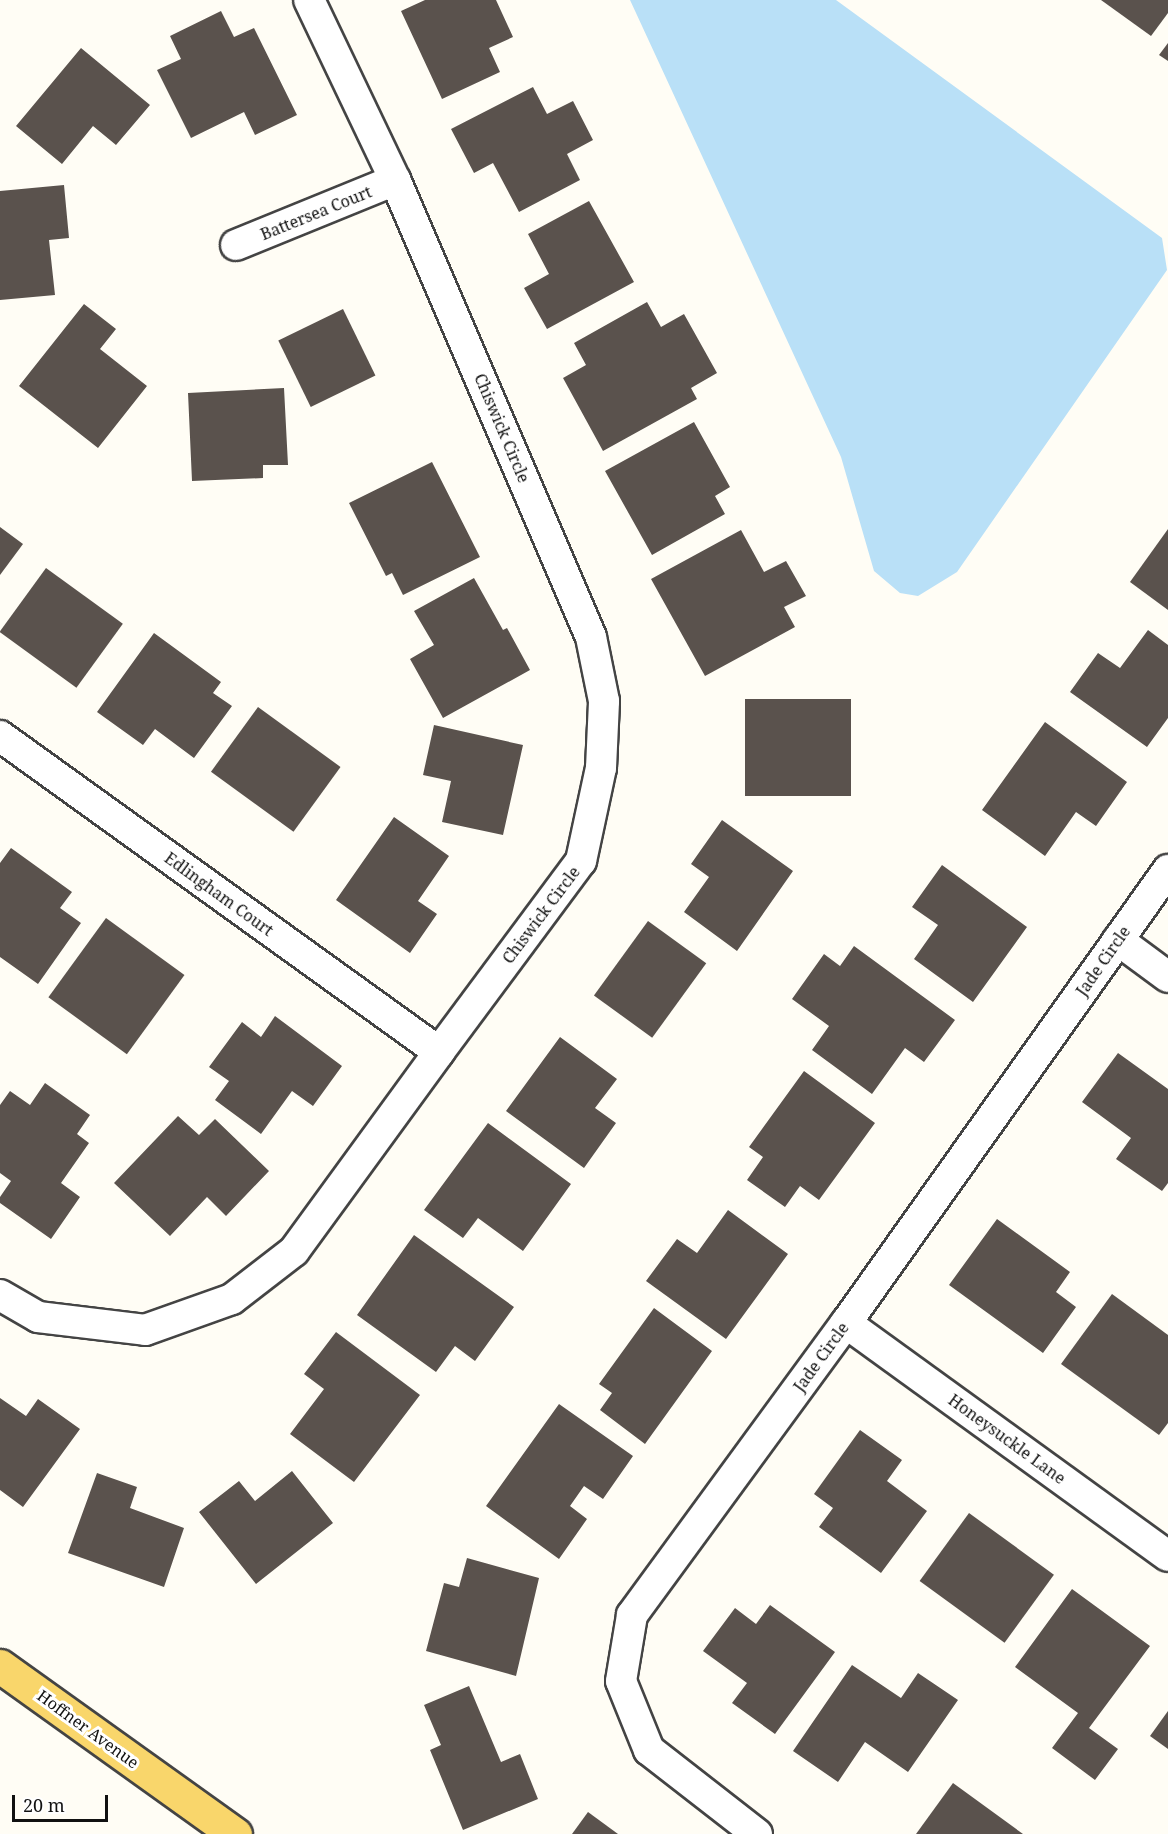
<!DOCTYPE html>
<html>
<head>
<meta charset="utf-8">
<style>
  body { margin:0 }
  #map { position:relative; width:1168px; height:1834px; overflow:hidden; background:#fffdf5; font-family:"Noto Serif",serif }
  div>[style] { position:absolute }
  .water>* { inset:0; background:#b9e0f7 }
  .building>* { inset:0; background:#5a524d; transform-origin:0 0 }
  .roads { filter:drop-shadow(2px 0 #444) drop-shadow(-2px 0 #444) drop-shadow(0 2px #444) drop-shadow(0 -2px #444) }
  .minor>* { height:30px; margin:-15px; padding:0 15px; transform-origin:15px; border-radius:15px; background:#fff }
  .major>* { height:33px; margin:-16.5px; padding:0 16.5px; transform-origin:16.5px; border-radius:16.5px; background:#f9d66b }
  span { translate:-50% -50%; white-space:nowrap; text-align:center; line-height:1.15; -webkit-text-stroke:6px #fff; paint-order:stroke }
  .street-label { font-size:16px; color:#111 }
  .scale { position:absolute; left:12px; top:1795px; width:96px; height:27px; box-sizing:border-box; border:3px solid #111; border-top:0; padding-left:8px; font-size:18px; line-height:21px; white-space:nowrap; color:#111; -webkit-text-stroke:4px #fff; paint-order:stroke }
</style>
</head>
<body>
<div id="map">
  <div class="water">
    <div style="clip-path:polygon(630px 0,836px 0,1162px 238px,1167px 270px,957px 572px,918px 596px,900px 593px,874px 571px,841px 457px)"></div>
  </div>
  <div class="building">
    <div style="clip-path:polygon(425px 0,496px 0,513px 37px,489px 48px,500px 72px,442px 99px,401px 11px)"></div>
    <div style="clip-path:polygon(1101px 0,1168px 0,1168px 13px,1151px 36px)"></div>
    <div style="clip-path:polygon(221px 11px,234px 37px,254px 28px,297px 115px,255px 135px,244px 112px,191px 138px,157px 70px,181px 59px,170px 36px)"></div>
    <div style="clip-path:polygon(1168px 43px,1168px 61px,1159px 55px)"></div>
    <div style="clip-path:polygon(81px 48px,150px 105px,116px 145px,93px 126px,62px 164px,16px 126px)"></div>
    <div style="clip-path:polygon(533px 87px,547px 114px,573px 101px,593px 140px,567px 154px,580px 180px,519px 212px,493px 163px,474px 173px,451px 129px)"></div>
    <div style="clip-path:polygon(64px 185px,69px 238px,49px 240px,55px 295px,0 300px,0 191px)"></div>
    <div style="clip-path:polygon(589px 201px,634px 282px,547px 329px,524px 288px,549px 274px,528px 234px)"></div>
    <div style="clip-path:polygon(647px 302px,661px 327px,684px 314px,717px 373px,691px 388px,697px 399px,603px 451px,563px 378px,586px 365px,574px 343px)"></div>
    <div style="clip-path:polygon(84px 304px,116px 329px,100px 349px,147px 386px,98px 448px,19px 386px)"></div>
    <div style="left:343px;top:309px;width:74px;height:72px;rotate:64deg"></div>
    <div style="clip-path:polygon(284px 388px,288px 465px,263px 465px,263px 478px,192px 481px,188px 393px)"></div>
    <div style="clip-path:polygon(694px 422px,730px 487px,715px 496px,725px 514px,652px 555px,605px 471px)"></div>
    <div style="clip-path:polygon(432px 462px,480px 557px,403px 595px,392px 573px,386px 576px,349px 503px)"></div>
    <div style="clip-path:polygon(0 527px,23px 544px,0 575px)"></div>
    <div style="clip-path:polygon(1168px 529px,1168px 610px,1130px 582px)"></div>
    <div style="clip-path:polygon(741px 530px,764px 572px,786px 561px,806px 596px,784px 607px,795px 627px,705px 676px,651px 579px)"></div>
    <div style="left:46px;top:568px;width:95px;height:79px;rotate:36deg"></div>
    <div style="clip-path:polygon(474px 578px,503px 630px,507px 628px,530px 670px,443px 718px,410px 659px,434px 645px,414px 611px)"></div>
    <div style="clip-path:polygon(1148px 630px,1168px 645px,1168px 718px,1147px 747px,1070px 692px,1098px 653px,1120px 668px)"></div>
    <div style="clip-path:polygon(154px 633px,221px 682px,213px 693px,232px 706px,194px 758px,155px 729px,143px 745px,97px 712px)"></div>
    <div style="left:745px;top:699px;width:106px;height:97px"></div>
    <div style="left:258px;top:707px;width:102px;height:80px;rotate:36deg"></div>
    <div style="clip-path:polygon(1045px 722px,1127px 782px,1096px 826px,1076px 812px,1045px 856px,982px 810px)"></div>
    <div style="clip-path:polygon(434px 725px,523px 745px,503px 835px,442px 822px,451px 781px,423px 775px)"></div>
    <div style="clip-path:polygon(394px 817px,449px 856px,418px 901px,437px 914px,410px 953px,336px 900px)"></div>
    <div style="clip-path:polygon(722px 820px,793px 871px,737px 951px,684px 912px,709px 877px,691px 864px)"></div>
    <div style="clip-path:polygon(11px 848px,72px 892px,60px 908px,81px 923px,38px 984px,0 957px,0 863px)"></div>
    <div style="clip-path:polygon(942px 865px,1027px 927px,973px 1002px,914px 959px,938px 925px,912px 907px)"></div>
    <div style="left:106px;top:918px;width:97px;height:98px;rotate:36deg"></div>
    <div style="left:648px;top:921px;width:72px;height:92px;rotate:36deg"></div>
    <div style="clip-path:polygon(854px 946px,955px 1020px,924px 1062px,905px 1048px,872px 1094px,812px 1050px,829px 1026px,792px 999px,824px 954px,840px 966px)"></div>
    <div style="clip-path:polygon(275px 1016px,342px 1066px,313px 1106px,292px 1091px,261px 1134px,215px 1100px,229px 1081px,209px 1067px,242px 1022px,261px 1037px)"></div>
    <div style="clip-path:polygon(560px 1037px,617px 1079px,595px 1108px,616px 1123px,584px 1168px,506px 1111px)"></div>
    <div style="clip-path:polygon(1118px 1053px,1168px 1089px,1168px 1183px,1162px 1191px,1116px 1159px,1131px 1138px,1082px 1102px)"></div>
    <div style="clip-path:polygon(804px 1071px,875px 1123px,819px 1200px,800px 1186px,785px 1207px,747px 1180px,763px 1157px,749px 1147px)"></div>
    <div style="clip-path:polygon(45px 1083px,90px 1115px,77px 1134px,89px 1143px,61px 1183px,80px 1197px,51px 1239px,0 1203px,0 1197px,11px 1181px,0 1173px,0 1105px,10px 1091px,30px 1105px)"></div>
    <div style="clip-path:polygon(178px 1116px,199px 1135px,215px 1119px,269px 1171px,226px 1216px,207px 1197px,170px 1236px,114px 1183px)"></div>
    <div style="clip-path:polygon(488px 1123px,571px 1184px,523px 1251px,478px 1218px,463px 1238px,424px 1210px)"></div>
    <div style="clip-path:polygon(728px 1210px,788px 1254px,726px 1339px,646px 1281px,677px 1239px,697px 1253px)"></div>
    <div style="clip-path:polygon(997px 1219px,1070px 1272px,1056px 1292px,1076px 1307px,1043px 1353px,949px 1285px)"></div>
    <div style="clip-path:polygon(414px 1235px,514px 1307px,475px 1361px,455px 1346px,436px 1372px,357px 1315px)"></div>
    <div style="clip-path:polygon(1112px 1294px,1168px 1335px,1168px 1423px,1159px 1435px,1061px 1364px)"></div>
    <div style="clip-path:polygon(654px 1308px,712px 1351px,645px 1444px,600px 1410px,612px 1393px,599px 1384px)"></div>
    <div style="clip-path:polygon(336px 1332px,420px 1395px,354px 1482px,290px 1434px,324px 1389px,304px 1374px)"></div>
    <div style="clip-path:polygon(0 1398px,26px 1416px,38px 1399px,80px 1429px,23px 1507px,0 1490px)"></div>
    <div style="clip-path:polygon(559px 1404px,633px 1456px,603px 1499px,584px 1486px,570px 1506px,587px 1519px,559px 1559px,486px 1506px)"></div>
    <div style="clip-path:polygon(860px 1430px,902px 1460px,887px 1481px,927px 1511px,881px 1573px,819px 1527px,833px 1508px,814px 1494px)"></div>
    <div style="clip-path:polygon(292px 1471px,333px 1523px,256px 1584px,199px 1512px,239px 1481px,255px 1501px)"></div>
    <div style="clip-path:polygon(97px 1473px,137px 1487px,130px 1508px,184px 1528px,164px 1587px,68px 1553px)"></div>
    <div style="left:969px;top:1513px;width:105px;height:84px;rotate:36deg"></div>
    <div style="clip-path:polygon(467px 1558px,539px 1578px,516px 1676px,426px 1651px,444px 1583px,459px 1587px)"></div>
    <div style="clip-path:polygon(1072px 1589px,1150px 1646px,1089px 1728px,1118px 1749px,1095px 1780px,1052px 1748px,1078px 1713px,1015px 1667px)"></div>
    <div style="clip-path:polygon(770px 1605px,835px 1652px,775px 1734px,732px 1703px,747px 1683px,703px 1651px,735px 1608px,756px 1624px)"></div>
    <div style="clip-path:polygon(852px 1665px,901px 1698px,918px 1673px,958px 1700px,908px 1772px,865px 1742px,838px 1782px,793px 1751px)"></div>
    <div style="clip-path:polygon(469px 1686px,501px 1762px,520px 1754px,538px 1799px,463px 1830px,430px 1750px,441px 1745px,424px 1705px)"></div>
    <div style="clip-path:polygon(1168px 1711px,1168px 1749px,1150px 1736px)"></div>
    <div style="clip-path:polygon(953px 1783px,1023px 1834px,916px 1834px)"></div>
    <div style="clip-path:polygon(588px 1812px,618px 1834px,572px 1834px)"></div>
  </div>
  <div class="roads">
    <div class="minor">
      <div style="left:236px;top:245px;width:172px;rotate:-22.2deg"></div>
      <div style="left:0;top:736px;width:541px;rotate:35.75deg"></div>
      <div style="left:1118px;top:940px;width:62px;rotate:36.5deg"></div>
      <div style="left:0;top:1295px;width:44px;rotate:30.1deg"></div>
      <div style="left:38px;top:1317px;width:108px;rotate:6.9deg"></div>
      <div style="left:145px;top:1330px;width:92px;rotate:-19.6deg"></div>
      <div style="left:232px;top:1299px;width:78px;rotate:-37.7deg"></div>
      <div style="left:294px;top:1251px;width:246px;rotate:-53.9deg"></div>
      <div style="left:439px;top:1052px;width:238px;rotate:-53.4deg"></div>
      <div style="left:581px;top:861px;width:95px;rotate:-77.9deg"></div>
      <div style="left:601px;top:768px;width:67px;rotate:-87.4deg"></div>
      <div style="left:604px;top:701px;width:65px;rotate:-101.5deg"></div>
      <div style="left:591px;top:637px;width:497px;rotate:-113.2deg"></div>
      <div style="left:395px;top:180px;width:199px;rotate:-115.5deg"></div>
      <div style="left:846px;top:1323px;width:397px;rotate:35.9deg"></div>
      <div style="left:757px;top:1834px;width:137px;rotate:-142.1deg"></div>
      <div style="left:649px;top:1750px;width:74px;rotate:-112.1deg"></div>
      <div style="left:621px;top:1681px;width:67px;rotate:-80.5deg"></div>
      <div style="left:632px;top:1615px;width:362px;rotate:-53.8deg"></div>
      <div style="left:846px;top:1323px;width:556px;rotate:-54.59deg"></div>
    </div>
    <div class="major">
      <div style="left:0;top:1666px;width:289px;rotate:35.6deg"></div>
    </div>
  </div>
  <div class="street-label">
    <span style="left:316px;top:213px;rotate:-22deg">Battersea Court</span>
    <span style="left:502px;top:428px;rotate:67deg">Chiswick Circle</span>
    <span style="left:219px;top:894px;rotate:36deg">Edlingham Court</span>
    <span style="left:541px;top:915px;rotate:-53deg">Chiswick Circle</span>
    <span style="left:1103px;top:961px;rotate:-55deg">Jade Circle</span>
    <span style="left:821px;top:1357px;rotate:-54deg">Jade Circle</span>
    <span style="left:1007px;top:1439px;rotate:36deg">Honeysuckle Lane</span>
    <span style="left:88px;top:1729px;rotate:36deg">Hoffner Avenue</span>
  </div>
  <div class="scale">20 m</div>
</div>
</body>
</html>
